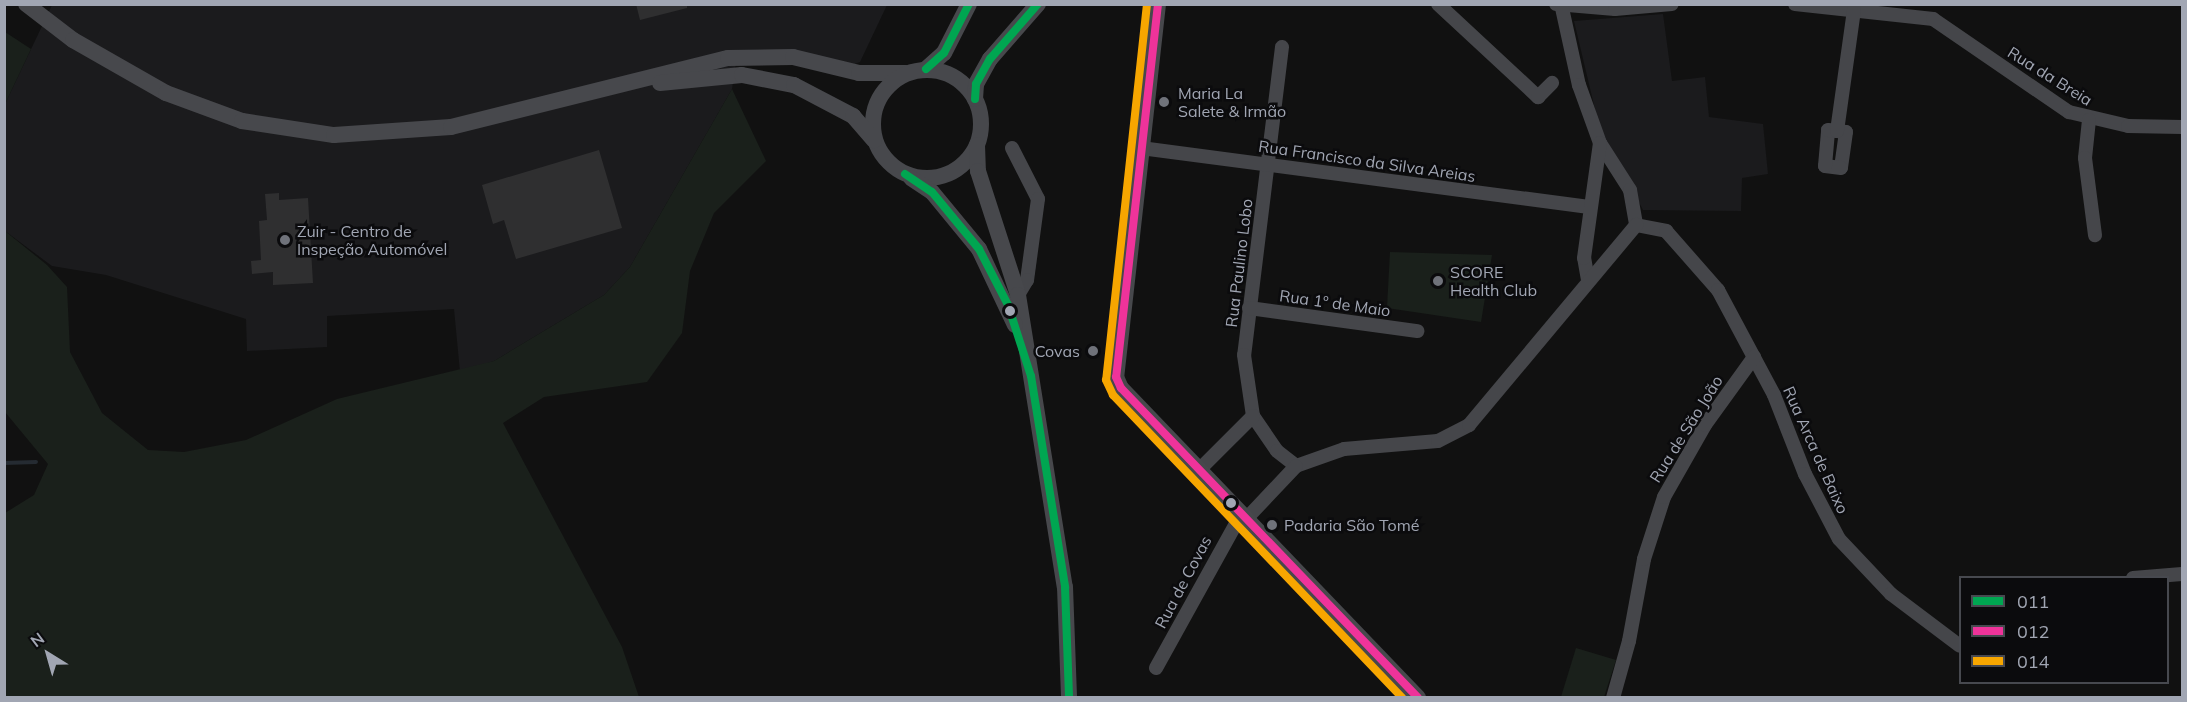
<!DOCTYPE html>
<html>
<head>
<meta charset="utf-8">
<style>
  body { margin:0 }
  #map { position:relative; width:2187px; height:702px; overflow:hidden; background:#111; font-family:Mulish,sans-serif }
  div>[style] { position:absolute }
  .built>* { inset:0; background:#1b1b1d }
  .green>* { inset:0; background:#1a201b }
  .stream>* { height:4px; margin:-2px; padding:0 2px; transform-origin:2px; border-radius:2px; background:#252b32 }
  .building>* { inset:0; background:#2f2f30 }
  .minor>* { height:14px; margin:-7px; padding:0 7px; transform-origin:7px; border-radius:7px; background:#45464a }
  .major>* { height:16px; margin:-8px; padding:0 8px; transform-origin:8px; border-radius:8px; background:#47484c }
  .major>.ring { margin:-8px; padding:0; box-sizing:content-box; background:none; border:16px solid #47484c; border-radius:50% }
  .bus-1>* { height:8px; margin:-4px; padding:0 4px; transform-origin:4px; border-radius:4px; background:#00a651 }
  .bus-2>* { height:8px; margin:-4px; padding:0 4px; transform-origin:4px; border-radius:4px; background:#ef339a }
  .bus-3>* { height:8px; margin:-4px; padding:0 4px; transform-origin:4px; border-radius:4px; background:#f7a600 }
  .dots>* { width:16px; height:16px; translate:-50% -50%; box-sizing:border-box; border:3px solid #0b0b0d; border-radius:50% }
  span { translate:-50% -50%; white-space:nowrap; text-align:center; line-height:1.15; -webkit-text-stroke:5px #0b0b0d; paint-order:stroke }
  .street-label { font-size:16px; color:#a1a6b3 }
  .poi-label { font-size:16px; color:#a1a6b3 }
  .left { translate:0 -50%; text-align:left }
  .right { translate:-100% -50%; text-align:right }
  .frame { position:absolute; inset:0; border:6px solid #a1a6b3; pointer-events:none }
  .legend { position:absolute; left:1959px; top:576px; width:210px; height:108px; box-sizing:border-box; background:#0b0b0d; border:2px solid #47494f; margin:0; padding:8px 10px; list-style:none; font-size:18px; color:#a1a6b3 }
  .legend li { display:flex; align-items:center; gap:12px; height:30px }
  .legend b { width:30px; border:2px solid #47494f }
  .north { position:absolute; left:18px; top:624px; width:60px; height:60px; -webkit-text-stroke:4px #0b0b0d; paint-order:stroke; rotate:323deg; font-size:16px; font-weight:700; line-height:24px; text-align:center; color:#a1a6b3 }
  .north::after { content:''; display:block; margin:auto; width:21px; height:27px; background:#a1a6b3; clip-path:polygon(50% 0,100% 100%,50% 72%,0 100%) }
</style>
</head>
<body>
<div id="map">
  <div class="built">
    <div style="clip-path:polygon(52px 5px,887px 5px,860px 62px,852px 65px,738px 50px,732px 89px,630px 267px,604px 295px,494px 361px,460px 372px,454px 309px,327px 316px,327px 347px,247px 351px,246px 319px,106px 275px,52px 266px,5px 231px,5px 104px)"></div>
    <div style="clip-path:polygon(1663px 14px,1672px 81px,1705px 77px,1709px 117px,1763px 124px,1768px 174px,1742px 178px,1741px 211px,1643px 210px,1599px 126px,1574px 21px)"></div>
  </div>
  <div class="green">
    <div style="clip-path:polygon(5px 32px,31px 49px,5px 104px)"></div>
    <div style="clip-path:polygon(732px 89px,766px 161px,714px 213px,690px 271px,682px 333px,647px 382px,544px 397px,503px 423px,622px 647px,639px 697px,5px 697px,5px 513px,34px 495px,48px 464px,5px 412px,5px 231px,47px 265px,67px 287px,70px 352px,102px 413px,148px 450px,184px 452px,246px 440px,337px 399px,494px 361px,604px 295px,630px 267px)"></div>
    <div style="clip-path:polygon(1390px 252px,1492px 255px,1481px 322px,1387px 308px)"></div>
    <div style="clip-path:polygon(1576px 648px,1616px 660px,1604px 697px,1561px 697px)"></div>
  </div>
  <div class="stream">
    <div style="left:4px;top:463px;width:32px;rotate:-2deg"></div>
  </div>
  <div class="building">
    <div style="clip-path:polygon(636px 4px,687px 4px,687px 8px,640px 20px)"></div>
    <div style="clip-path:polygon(599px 150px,622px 228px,516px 259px,504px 220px,493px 224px,482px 185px)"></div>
    <div style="clip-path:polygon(279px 193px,279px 200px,308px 198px,313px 283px,273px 285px,273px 272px,252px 274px,251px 261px,261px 260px,259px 221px,267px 220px,265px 194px)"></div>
  </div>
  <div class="minor">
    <div style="left:1438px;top:4px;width:137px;rotate:42.9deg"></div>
    <div style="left:1538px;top:97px;width:20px;rotate:-45deg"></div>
    <div style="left:1556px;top:4px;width:59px;rotate:4.8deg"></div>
    <div style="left:1615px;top:9px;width:57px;rotate:-5deg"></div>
    <div style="left:1795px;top:4px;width:139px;rotate:6.2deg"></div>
    <div style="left:1933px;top:19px;width:165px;rotate:34.4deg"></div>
    <div style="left:2069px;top:112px;width:61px;rotate:13.3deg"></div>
    <div style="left:2128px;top:126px;width:54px;rotate:1.1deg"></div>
    <div style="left:1562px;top:8px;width:79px;rotate:77.6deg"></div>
    <div style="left:1579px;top:85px;width:62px;rotate:70.1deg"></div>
    <div style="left:1600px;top:143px;width:56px;rotate:57.4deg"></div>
    <div style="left:1630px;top:190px;width:36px;rotate:80deg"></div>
    <div style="left:1282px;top:47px;width:310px;rotate:97deg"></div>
    <div style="left:1244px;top:355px;width:62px;rotate:81.6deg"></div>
    <div style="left:1253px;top:416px;width:42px;rotate:55.6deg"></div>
    <div style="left:1277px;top:451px;width:24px;rotate:38deg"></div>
    <div style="left:2089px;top:120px;width:38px;rotate:96deg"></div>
    <div style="left:2085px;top:158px;width:78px;rotate:82.6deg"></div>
    <div style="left:1837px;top:131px;width:9px;rotate:6deg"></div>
    <div style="left:1846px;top:132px;width:36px;rotate:98deg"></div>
    <div style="left:1841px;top:168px;width:16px;rotate:-173deg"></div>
    <div style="left:1825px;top:166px;width:36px;rotate:-85deg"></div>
    <div style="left:1828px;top:130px;width:9px;rotate:6deg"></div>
    <div style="left:1837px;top:131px;width:122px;rotate:-82deg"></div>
    <div style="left:1012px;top:148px;width:57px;rotate:63deg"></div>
    <div style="left:1038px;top:199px;width:82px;rotate:97.7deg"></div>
    <div style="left:1027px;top:280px;width:17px;rotate:121deg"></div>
    <div style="left:1141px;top:148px;width:452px;rotate:7.5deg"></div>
    <div style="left:1636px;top:225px;width:31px;rotate:11deg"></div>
    <div style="left:1666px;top:231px;width:79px;rotate:48.6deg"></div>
    <div style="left:1718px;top:290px;width:119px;rotate:61.9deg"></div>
    <div style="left:1774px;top:395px;width:85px;rotate:68.6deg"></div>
    <div style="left:1805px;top:474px;width:73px;rotate:62.4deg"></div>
    <div style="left:1839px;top:539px;width:76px;rotate:46.6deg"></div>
    <div style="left:1891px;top:594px;width:86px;rotate:37deg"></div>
    <div style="left:1588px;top:280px;width:22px;rotate:-100deg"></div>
    <div style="left:1584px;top:258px;width:116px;rotate:-82.1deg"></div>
    <div style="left:1249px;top:308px;width:170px;rotate:7.8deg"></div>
    <div style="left:1296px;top:466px;width:51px;rotate:-19.5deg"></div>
    <div style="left:1344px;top:449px;width:94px;rotate:-4.9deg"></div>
    <div style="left:1438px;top:441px;width:35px;rotate:-27deg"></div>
    <div style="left:1469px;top:425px;width:261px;rotate:-50.1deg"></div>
    <div style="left:1200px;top:469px;width:75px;rotate:-45deg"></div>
    <div style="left:1247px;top:518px;width:71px;rotate:-46.7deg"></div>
    <div style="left:2133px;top:578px;width:49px;rotate:-4.7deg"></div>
    <div style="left:1156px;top:668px;width:177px;rotate:-61deg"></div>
    <div style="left:1613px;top:698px;width:59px;rotate:-74.3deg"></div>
    <div style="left:1629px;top:641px;width:83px;rotate:-79.6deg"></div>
    <div style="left:1644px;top:559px;width:65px;rotate:-72.1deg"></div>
    <div style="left:1664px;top:497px;width:83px;rotate:-60.3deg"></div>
    <div style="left:1705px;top:425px;width:84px;rotate:-54.2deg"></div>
  </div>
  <div class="major">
    <div style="left:26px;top:4px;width:59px;rotate:37.5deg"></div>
    <div style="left:73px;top:40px;width:107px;rotate:29.7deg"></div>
    <div style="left:166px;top:93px;width:81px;rotate:20.2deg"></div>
    <div style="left:242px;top:121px;width:93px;rotate:8.7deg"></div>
    <div style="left:334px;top:135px;width:117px;rotate:-3.9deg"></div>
    <div style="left:451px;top:127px;width:285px;rotate:-14deg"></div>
    <div style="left:728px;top:58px;width:65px;rotate:-0.9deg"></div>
    <div style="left:793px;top:57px;width:68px;rotate:13.6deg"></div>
    <div style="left:859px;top:73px;width:47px"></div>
    <div style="left:1158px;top:4px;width:375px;rotate:96.4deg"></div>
    <div style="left:1116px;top:377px;width:12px;rotate:66deg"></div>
    <div style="left:1121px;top:388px;width:429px;rotate:46.2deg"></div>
    <div style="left:926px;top:69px;width:24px;rotate:-42deg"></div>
    <div style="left:944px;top:53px;width:55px;rotate:-63deg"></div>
    <div class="ring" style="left:873px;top:70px;width:92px;height:92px"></div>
    <div style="left:660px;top:83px;width:82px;rotate:-5.6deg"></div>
    <div style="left:742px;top:75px;width:53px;rotate:10.9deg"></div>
    <div style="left:794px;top:85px;width:67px;rotate:27.7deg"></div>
    <div style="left:853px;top:116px;width:32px;rotate:49deg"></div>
    <div style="left:975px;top:99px;width:15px;rotate:-86deg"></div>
    <div style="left:976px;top:84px;width:29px;rotate:-61deg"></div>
    <div style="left:990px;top:59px;width:73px;rotate:-48.9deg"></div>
    <div style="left:977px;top:145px;width:26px;rotate:88deg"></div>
    <div style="left:978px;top:171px;width:130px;rotate:72.1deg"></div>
    <div style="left:1018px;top:295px;width:296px;rotate:80.9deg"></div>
    <div style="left:1065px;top:587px;width:111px;rotate:87.9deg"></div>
    <div style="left:911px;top:178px;width:25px;rotate:34deg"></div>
    <div style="left:932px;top:192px;width:74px;rotate:50.5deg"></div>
    <div style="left:979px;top:249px;width:84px;rotate:64.7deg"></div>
  </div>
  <div class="bus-1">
    <div style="left:926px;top:69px;width:24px;rotate:-42deg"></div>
    <div style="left:944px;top:53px;width:55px;rotate:-63deg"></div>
    <div style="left:975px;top:99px;width:15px;rotate:-86deg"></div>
    <div style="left:976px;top:84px;width:29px;rotate:-61deg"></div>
    <div style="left:990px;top:59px;width:73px;rotate:-48.9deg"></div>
    <div style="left:905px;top:174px;width:32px;rotate:34deg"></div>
    <div style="left:932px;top:192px;width:74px;rotate:50.5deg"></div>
    <div style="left:979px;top:249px;width:63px;rotate:62.6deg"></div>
    <div style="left:1008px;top:305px;width:75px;rotate:72.1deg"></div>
    <div style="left:1031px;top:376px;width:214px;rotate:80.8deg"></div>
    <div style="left:1065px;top:587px;width:111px;rotate:87.9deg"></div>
  </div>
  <div class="bus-2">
    <div style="left:1158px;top:4px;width:375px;rotate:96.4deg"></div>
    <div style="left:1116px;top:377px;width:12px;rotate:66deg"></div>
    <div style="left:1121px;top:388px;width:429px;rotate:46.2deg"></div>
  </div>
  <div class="bus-3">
    <div style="left:1147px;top:4px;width:378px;rotate:96.2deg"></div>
    <div style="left:1106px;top:380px;width:17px;rotate:65deg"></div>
    <div style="left:1113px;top:395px;width:419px;rotate:46.3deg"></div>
  </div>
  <div class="dots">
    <div style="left:1164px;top:102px;background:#6f727a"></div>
    <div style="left:285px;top:240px;background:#6f727a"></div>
    <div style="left:1438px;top:281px;background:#6f727a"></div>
    <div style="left:1010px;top:311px;background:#a1a6b3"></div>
    <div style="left:1093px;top:351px;background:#6f727a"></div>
    <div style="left:1231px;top:503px;background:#a1a6b3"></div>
    <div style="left:1272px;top:525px;background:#6f727a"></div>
  </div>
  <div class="street-label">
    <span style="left:2050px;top:76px;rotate:32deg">Rua da Breia</span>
    <span style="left:1367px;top:161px;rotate:8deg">Rua Francisco da Silva Areias</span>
    <span style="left:1239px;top:263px;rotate:-83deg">Rua Paulino Lobo</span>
    <span style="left:1335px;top:303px;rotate:8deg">Rua 1º de Maio</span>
    <span style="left:1686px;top:429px;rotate:-58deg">Rua de São João</span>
    <span style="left:1816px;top:450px;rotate:66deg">Rua Arca de Baixo</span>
    <span style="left:1183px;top:582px;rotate:-62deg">Rua de Covas</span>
  </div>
  <div class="poi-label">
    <span class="left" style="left:1178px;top:102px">Maria La<br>Salete &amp; Irmão</span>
    <span class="left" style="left:297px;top:240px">Zuir - Centro de<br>Inspeção Automóvel</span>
    <span class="left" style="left:1450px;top:281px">SCORE<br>Health Club</span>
    <span class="right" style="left:1080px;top:351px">Covas</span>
    <span class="left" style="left:1284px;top:525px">Padaria São Tomé</span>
  </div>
  <div class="frame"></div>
  <ul class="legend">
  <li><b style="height:8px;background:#00a651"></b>011</li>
  <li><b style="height:8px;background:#ef339a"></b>012</li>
  <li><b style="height:8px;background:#f7a600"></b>014</li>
  </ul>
  <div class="north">N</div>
</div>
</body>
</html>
